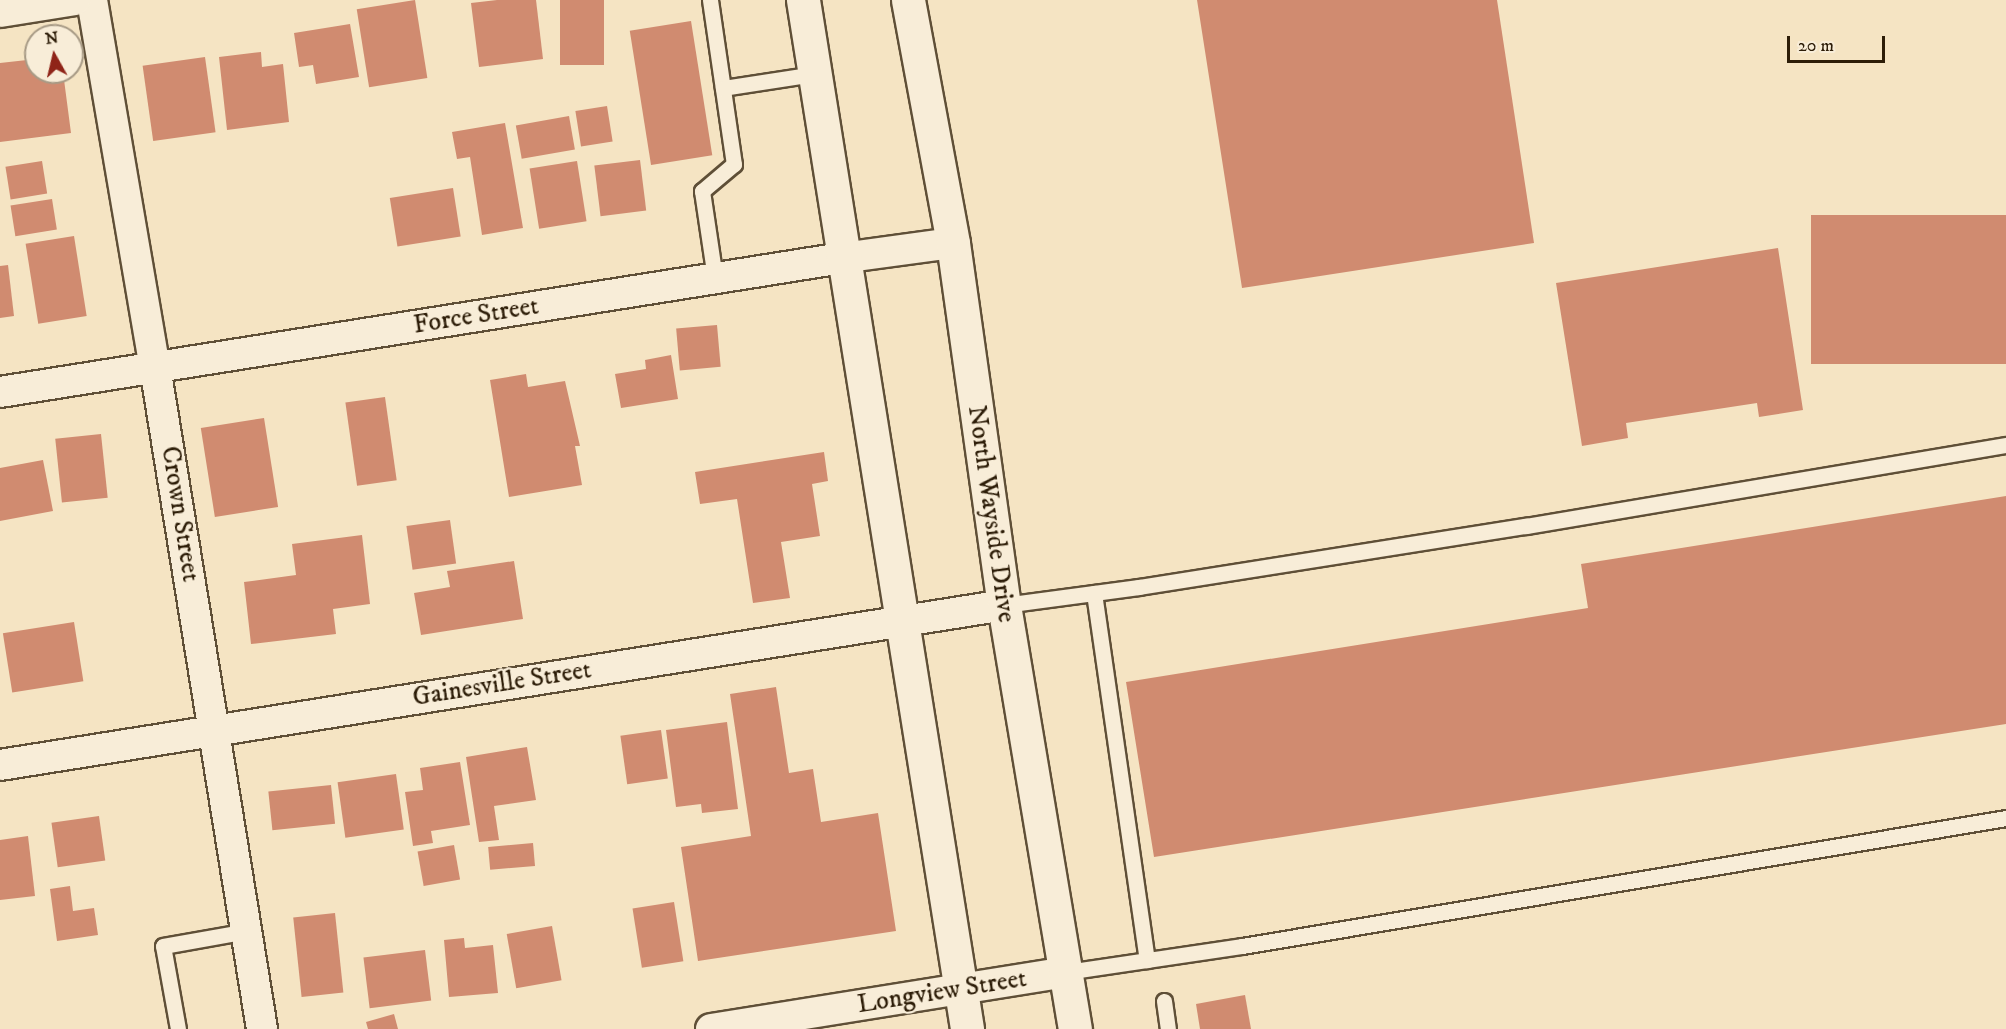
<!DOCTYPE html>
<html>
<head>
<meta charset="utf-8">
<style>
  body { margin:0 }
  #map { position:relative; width:2006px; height:1029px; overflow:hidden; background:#f5e4c3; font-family:"IM FELL DW Pica",serif }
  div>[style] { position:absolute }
  .building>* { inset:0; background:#d08b70; transform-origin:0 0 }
  .roads { filter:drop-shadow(2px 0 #5f4f37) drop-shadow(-2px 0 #5f4f37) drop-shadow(0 2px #5f4f37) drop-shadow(0 -2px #5f4f37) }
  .lane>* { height:15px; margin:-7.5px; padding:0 7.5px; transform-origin:7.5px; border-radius:7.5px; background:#f8edd8 }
  .street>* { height:30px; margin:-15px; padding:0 15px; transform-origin:15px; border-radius:15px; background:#f8edd8 }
  .secondary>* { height:33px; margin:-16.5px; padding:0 16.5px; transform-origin:16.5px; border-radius:16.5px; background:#f8edd8 }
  span { translate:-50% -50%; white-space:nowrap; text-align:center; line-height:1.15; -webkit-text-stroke:4.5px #f8edd8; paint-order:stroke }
  .street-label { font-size:26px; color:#2d1d08 }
  .north { position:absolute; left:24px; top:24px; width:60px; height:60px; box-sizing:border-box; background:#f8edd8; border:2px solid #a79a85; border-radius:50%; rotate:352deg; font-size:16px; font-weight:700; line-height:24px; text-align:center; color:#2d1d08 }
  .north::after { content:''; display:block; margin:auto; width:21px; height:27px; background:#8f2418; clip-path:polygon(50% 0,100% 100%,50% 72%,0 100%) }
  .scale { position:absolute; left:1787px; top:36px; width:98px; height:27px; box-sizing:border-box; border:3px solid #2d1d08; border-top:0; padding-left:8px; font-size:18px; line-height:21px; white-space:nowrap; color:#2d1d08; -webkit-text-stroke:4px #f8edd8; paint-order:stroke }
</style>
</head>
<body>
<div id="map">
  <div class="building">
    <div style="left:415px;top:0;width:79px;height:59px;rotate:81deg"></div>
    <div style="clip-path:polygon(497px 0,536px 0,543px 59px,479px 67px,471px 3px)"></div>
    <div style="left:560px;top:0;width:44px;height:65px"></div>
    <div style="clip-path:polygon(1197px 0,1497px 0,1534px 243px,1242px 288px)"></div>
    <div style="left:691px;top:21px;width:136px;height:62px;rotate:81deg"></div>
    <div style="clip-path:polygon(350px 24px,359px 77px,316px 84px,313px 65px,299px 67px,294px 33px)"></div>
    <div style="clip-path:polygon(261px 52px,262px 67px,283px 64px,289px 122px,227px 130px,219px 57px)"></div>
    <div style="left:205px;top:57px;width:76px;height:63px;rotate:82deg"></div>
    <div style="clip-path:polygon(36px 59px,36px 72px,63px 72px,71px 133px,0 142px,0 63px)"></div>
    <div style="left:607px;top:106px;width:36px;height:32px;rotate:81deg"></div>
    <div style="left:569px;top:116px;width:34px;height:54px;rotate:80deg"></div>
    <div style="clip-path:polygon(505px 123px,523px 228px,482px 235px,470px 157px,457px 159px,452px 132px)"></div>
    <div style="left:640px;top:160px;width:51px;height:46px;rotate:83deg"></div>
    <div style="left:42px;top:161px;width:33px;height:37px;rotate:81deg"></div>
    <div style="left:577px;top:161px;width:61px;height:48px;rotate:81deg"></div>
    <div style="left:453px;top:188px;width:49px;height:64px;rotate:81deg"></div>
    <div style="left:52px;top:199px;width:31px;height:42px;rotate:81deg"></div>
    <div style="left:2006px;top:215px;width:149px;height:195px;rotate:90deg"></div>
    <div style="left:74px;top:236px;width:81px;height:49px;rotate:81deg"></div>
    <div style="clip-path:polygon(1778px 248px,1803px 410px,1759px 417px,1757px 403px,1626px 423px,1628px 438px,1582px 446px,1556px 283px)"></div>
    <div style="clip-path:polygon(8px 265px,14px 316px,0 318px,0 266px)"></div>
    <div style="left:717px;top:325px;width:42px;height:41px;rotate:85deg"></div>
    <div style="clip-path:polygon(671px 355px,678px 399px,621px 408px,615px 374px,646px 369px,645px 360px)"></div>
    <div style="clip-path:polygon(526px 374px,528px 387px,565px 381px,580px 446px,575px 446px,582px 485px,509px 497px,490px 380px)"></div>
    <div style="left:385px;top:397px;width:84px;height:40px;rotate:82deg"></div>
    <div style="left:264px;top:418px;width:90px;height:64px;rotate:81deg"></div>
    <div style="left:101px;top:434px;width:64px;height:46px;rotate:84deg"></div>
    <div style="clip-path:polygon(824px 452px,828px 481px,812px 484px,820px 536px,781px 542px,790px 598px,753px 603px,737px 499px,700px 504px,695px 472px)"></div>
    <div style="clip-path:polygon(43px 460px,53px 511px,0 521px,0 468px)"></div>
    <div style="clip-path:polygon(2006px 496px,2006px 724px,1154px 857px,1126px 682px,1588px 608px,1581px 564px)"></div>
    <div style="left:450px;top:520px;width:44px;height:44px;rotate:82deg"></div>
    <div style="clip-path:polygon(362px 535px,370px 604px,333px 609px,336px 634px,251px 644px,244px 582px,296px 575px,292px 544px)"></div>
    <div style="clip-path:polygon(514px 561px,523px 619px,421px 635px,414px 593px,450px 587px,447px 571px)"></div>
    <div style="left:74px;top:622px;width:60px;height:72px;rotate:81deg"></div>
    <div style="clip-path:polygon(776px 687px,789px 773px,813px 769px,821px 822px,878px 813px,896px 931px,698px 961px,681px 847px,751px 836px,730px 694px)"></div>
    <div style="clip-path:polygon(727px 722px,738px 809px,702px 813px,701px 804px,676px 807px,666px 730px)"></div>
    <div style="left:661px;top:730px;width:49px;height:41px;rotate:82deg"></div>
    <div style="clip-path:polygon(527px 747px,536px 800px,494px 806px,499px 840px,479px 842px,466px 757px)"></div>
    <div style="clip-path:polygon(460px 762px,470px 825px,431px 831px,433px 843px,413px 846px,405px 792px,423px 790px,420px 768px)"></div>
    <div style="left:396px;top:774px;width:56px;height:59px;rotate:82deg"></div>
    <div style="left:331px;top:785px;width:39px;height:63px;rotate:84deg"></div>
    <div style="left:99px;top:816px;width:45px;height:48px;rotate:82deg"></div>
    <div style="clip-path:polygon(28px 836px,35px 896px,0 900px,0 840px)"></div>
    <div style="left:533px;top:843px;width:23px;height:45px;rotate:85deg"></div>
    <div style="left:454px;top:845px;width:35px;height:37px;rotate:80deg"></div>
    <div style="clip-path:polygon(70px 886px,73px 911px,94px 908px,98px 935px,57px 941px,50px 889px)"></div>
    <div style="left:674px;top:902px;width:60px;height:42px;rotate:81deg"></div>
    <div style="left:335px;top:913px;width:80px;height:42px;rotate:84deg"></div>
    <div style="left:552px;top:926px;width:55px;height:46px;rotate:80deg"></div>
    <div style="clip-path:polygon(464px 938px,465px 948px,493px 945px,498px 993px,449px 997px,444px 940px)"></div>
    <div style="left:425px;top:950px;width:51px;height:62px;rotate:83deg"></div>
    <div style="clip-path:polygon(1245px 995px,1251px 1029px,1200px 1029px,1196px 1004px)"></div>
    <div style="clip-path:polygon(394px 1014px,398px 1029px,368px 1029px,366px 1022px)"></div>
  </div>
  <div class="roads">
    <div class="lane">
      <div style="left:710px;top:0;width:166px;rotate:81.7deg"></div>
      <div style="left:734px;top:164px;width:42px;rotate:139.8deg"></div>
      <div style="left:702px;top:191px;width:88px;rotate:81.5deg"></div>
      <div style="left:723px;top:88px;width:92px;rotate:-8.7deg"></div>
      <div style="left:1094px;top:593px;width:371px;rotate:81.8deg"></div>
      <div style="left:1004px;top:605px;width:136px;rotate:-7.6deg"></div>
      <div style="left:1139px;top:587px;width:392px;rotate:-9deg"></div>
      <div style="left:1526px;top:526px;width:487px;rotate:-9.6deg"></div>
      <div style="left:1066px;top:972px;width:178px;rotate:-8.4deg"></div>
      <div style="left:1242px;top:946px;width:775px;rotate:-9.51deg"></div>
      <div style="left:1164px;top:1001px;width:28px;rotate:82deg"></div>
      <div style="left:178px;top:1029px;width:84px;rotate:-100.2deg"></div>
      <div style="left:163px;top:946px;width:85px;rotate:-10.1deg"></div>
    </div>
    <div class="street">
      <div style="left:92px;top:0;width:372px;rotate:80.3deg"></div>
      <div style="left:155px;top:367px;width:671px;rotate:80.82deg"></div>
      <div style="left:0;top:12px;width:76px;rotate:-9.1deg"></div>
      <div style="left:0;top:392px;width:853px;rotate:-9.04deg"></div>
      <div style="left:842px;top:258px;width:112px;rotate:-7.7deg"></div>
      <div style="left:0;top:765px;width:1017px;rotate:-9.05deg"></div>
      <div style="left:711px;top:1029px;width:360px;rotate:-9.1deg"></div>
    </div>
    <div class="secondary">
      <div style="left:803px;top:0;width:1042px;rotate:80.94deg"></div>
      <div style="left:908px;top:0;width:247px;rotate:79.5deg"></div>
      <div style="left:953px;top:243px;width:366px;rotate:82deg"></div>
      <div style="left:1004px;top:605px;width:430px;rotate:80.5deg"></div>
    </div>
  </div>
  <div class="street-label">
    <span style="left:476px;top:316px;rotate:-9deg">Force Street</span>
    <span style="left:180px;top:514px;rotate:81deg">Crown Street</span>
    <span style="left:991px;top:514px;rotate:82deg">North Wayside Drive</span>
    <span style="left:502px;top:684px;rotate:-9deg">Gainesville Street</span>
    <span style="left:942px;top:992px;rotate:-9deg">Longview Street</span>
  </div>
  <div class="north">N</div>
  <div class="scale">20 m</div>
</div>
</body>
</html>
